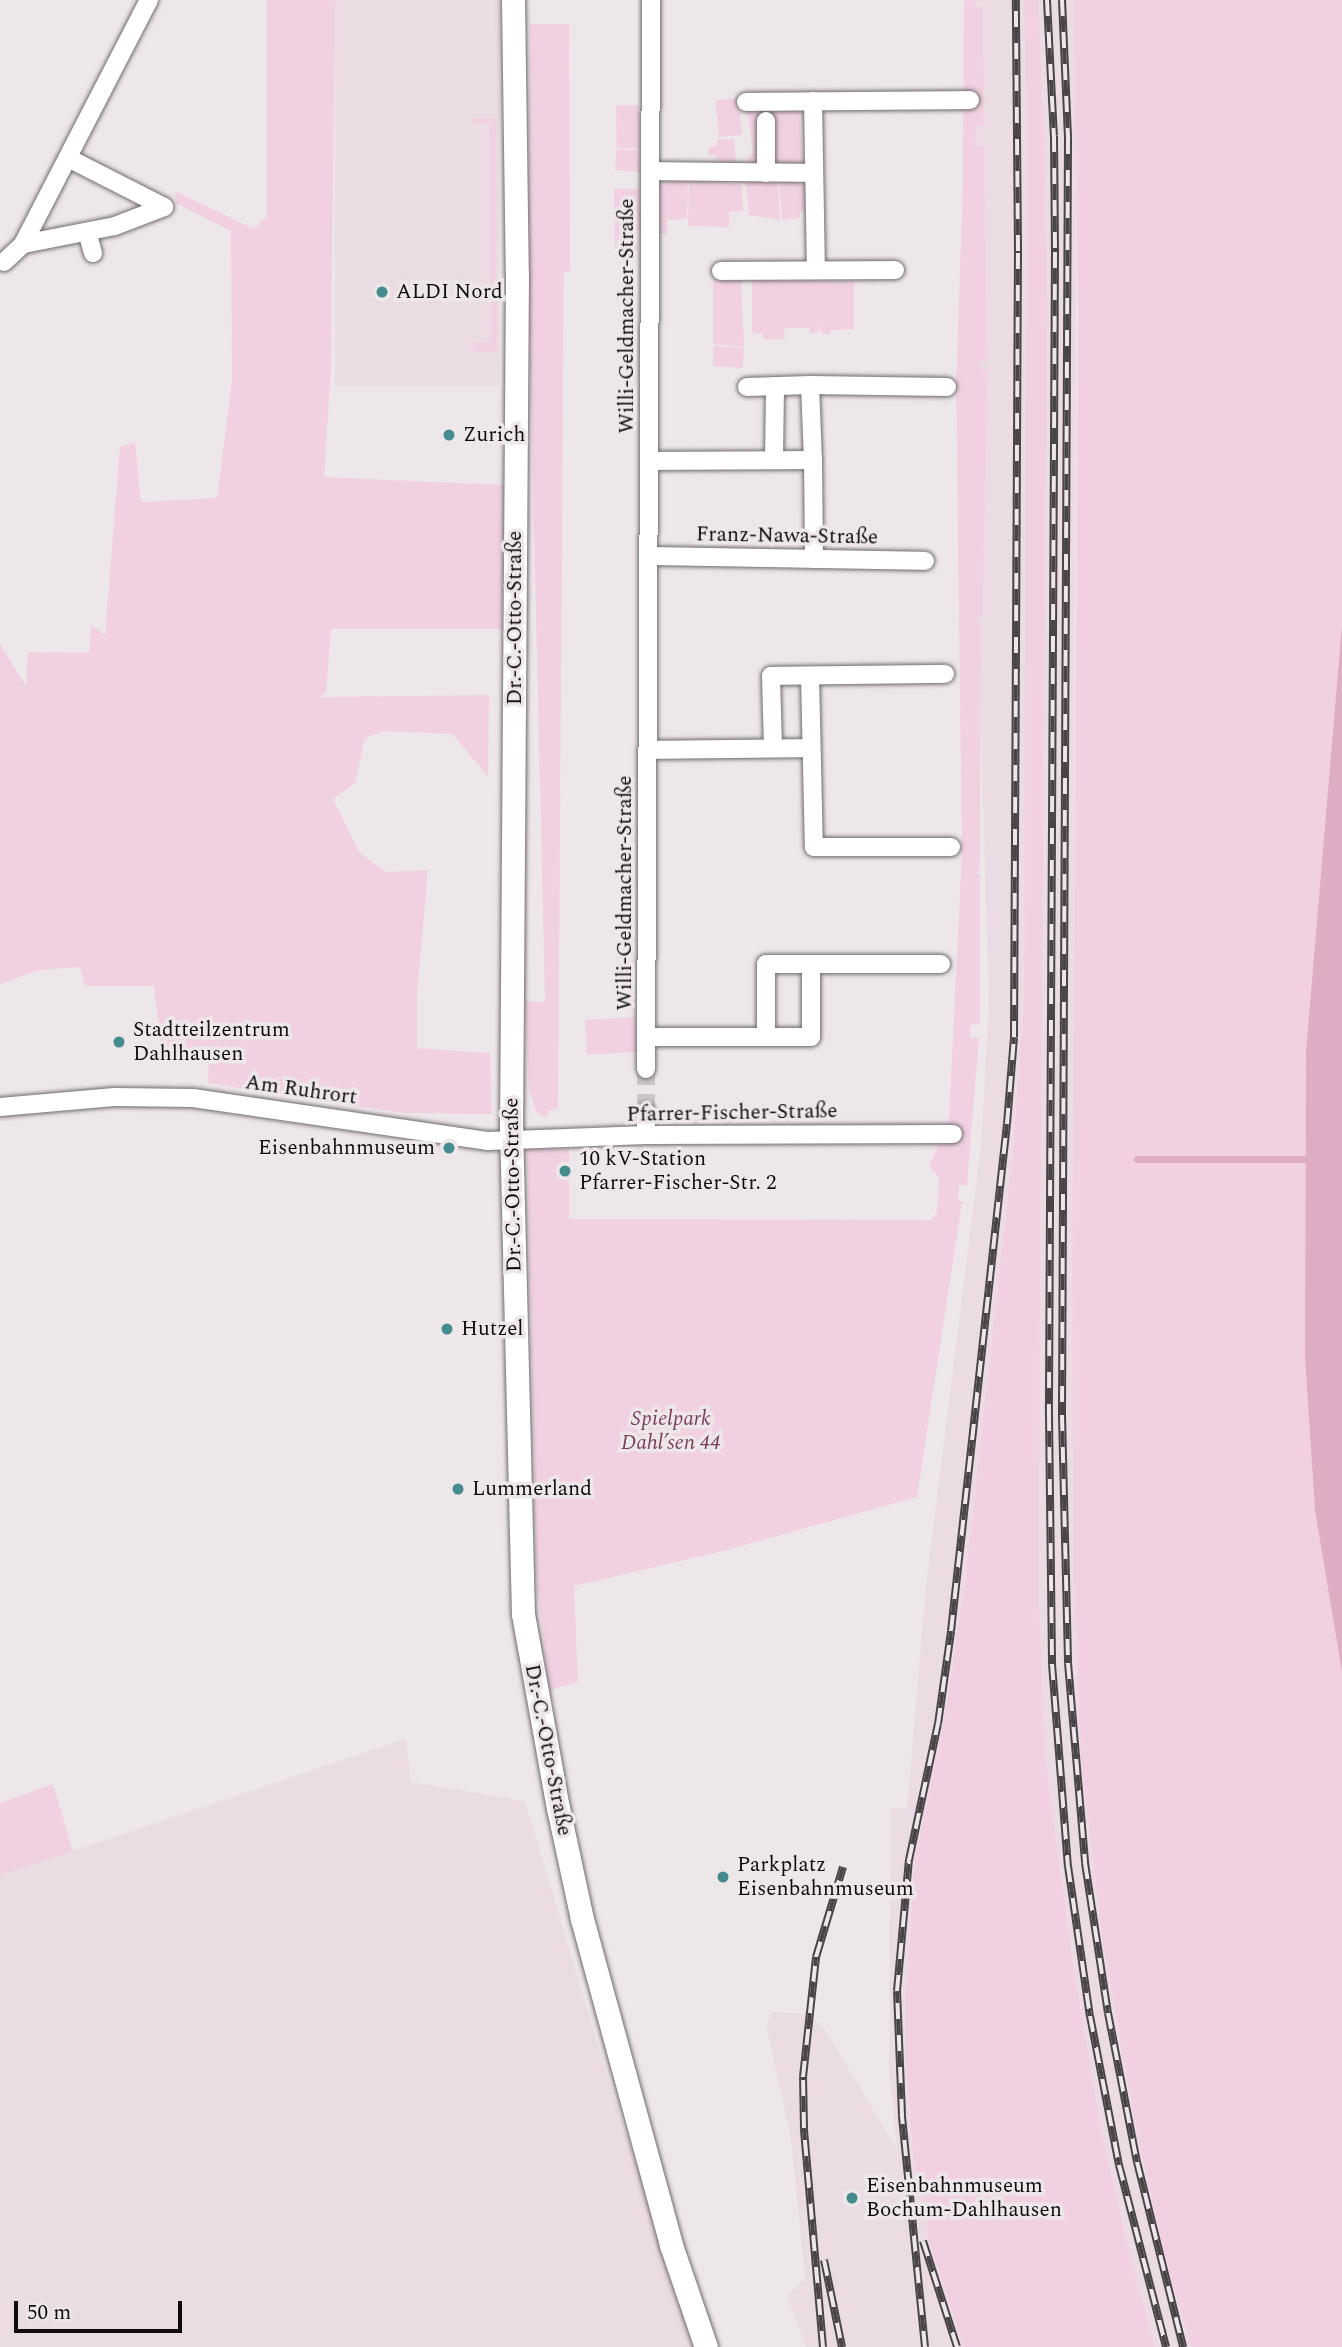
<!DOCTYPE html>
<html>
<head>
<meta charset="utf-8">
<style>
	body { margin:0 }
	#map { position:relative; width:1342px; height:2347px; overflow:hidden; background:#eee7ea; font-family:Spectral,serif }
	div>[style] { position:absolute }
	.built>* { inset:0; background:#ebdbe3; transform-origin:0 0 }
	.green>* { inset:0; background:#f1d1e1; transform-origin:0 0 }
	.water>* { inset:0; background:#deacc5 }
	.stream>* { height:7px; margin:-3.5px; padding:0 3.5px; transform-origin:3.5px; border-radius:3.5px; background:#deacc5 }
	.minor-tunnel>* { height:18px; margin-top:-9px; transform-origin:0; background:repeating-linear-gradient(90deg,#cdc6c9 0 18px,transparent 0 27px) }
	.roads { filter:drop-shadow(0 0 2px #716b6e) drop-shadow(0 0 2px #716b6e) }
	.minor>* { height:18px; margin:-9px; padding:0 9px; transform-origin:9px; border-radius:9px; background:#fff }
	.tertiary>* { height:23px; margin:-11.5px; padding:0 11.5px; transform-origin:11.5px; border-radius:11.5px; background:#fff }
	.rail>* { height:8px; margin-top:-4px; transform-origin:0; background:repeating-linear-gradient(90deg,#eee7ea 0 16px,#494547 0 32px); box-sizing:border-box; border-block:2px solid #494547 }
	.dots>* { width:19px; height:19px; translate:-50% -50%; box-sizing:border-box; border:4px solid #eee7ea; border-radius:50% }
	span { translate:-50% -50%; white-space:nowrap; text-align:center; line-height:1.15; -webkit-text-stroke:7px #eee7ea; paint-order:stroke }
	.poi-label { font-size:21px; color:#0f0c0d }
	.left { translate:0 -50%; text-align:left }
	.right { translate:-100% -50%; text-align:right }
	.street-label { font-size:21px; color:#0f0c0d }
	.park-label { font-size:21px; color:#7b3d5f; font-style:italic }
	.scale { position:absolute; left:14px; top:2301px; width:168px; height:32px; box-sizing:border-box; border:4px solid #0f0c0d; border-top:0; padding-left:9px; font-size:21px; line-height:24px; white-space:nowrap; color:#0f0c0d; -webkit-text-stroke:5px #eee7ea; paint-order:stroke }
</style>
</head>
<body>
<div id="map">
	<div class="built">
		<div style="left:335px;top:0;width:164px;height:386px"></div>
		<div style="clip-path:polygon(975px 0,1024px 0,1027px 117px,1024px 1001px,1013px 1149px,965px 1582px,944px 1722px,915px 1859px,906px 1991px,906px 2065px,913px 2153px,929px 2241px,964px 2347px,806px 2347px,787px 2296px,805px 2278px,791px 2138px,766px 2025px,773px 2012px,808px 2014px,825px 2029px,897px 2150px,889px 2066px,891px 1808px,907px 1808px,926px 1586px,981px 1146px,989px 1002px,981px 726px,981px 623px,977px 623px,978px 616px,982px 616px,987px 370px,979px 371px,979px 362px,986px 362px,984px 147px,975px 147px,976px 126px,983px 126px,982px 7px,975px 7px)"></div>
		<div style="clip-path:polygon(1038px 0,1074px 0,1077px 132px,1072px 1276px,1074px 1581px,1081px 1759px,1103px 1943px,1135px 2124px,1163px 2249px,1191px 2347px,1155px 2347px,1132px 2264px,1101px 2129px,1071px 1950px,1046px 1764px,1038px 1585px,1047px 306px,1044px 132px)"></div>
		<div style="clip-path:polygon(406px 1739px,411px 1782px,525px 1801px,605px 2069px,695px 2347px,0 2347px,0 1875px)"></div>
	</div>
	<div class="green">
		<div style="clip-path:polygon(267px 0,335px 0,331px 368px,324px 477px,504px 485px,502px 629px,331px 629px,326px 692px,319px 697px,489px 695px,488px 776px,452px 734px,384px 731px,365px 738px,355px 783px,333px 799px,359px 852px,386px 872px,428px 870px,417px 994px,417px 1048px,490px 1053px,492px 1114px,403px 1113px,208px 1083px,209px 1060px,162px 1062px,154px 986px,85px 986px,80px 967px,39px 970px,0 984px,0 644px,26px 686px,28px 652px,89px 653px,91px 625px,105px 635px,120px 447px,135px 442px,141px 502px,217px 498px,232px 381px,231px 231px,176px 203px,175px 191px,254px 229px,267px 216px)"></div>
		<div style="clip-path:polygon(964px 0,975px 0,975px 7px,982px 7px,984px 126px,976px 126px,975px 146px,984px 147px,987px 362px,979px 362px,979px 370px,988px 370px,982px 616px,978px 616px,977px 623px,981px 623px,980px 868px,977px 874px,980px 875px,980px 1024px,970px 1025px,970px 1038px,979px 1038px,967px 1185px,959px 1185px,958px 1200px,962px 1202px,917px 1497px,723px 1551px,574px 1586px,578px 1682px,550px 1690px,537px 1586px,527px 1149px,569px 1149px,569px 1219px,930px 1220px,937px 1213px,939px 1178px,929px 1166px,949px 1121px,962px 851px,956px 387px,963px 182px)"></div>
		<div style="clip-path:polygon(1024px 0,1038px 0,1044px 132px,1047px 306px,1038px 1585px,1046px 1764px,1071px 1950px,1101px 2129px,1132px 2264px,1155px 2347px,964px 2347px,929px 2241px,913px 2153px,906px 2065px,906px 1991px,915px 1859px,944px 1722px,965px 1582px,1013px 1149px,1024px 1001px,1027px 117px)"></div>
		<div style="clip-path:polygon(1074px 0,1342px 0,1342px 624px,1306px 1051px,1305px 1357px,1315px 1511px,1342px 1672px,1342px 2347px,1191px 2347px,1163px 2249px,1135px 2124px,1103px 1943px,1081px 1759px,1074px 1581px,1072px 1276px,1078px 310px)"></div>
		<div style="clip-path:polygon(530px 24px,569px 24px,570px 272px,564px 272px,558px 1108px,548px 1111px,547px 1119px,536px 1112px,529px 1088px,525px 1001px,545px 1002px,528px 273px)"></div>
		<div style="left:738px;top:98px;width:37px;height:23px;rotate:84deg"></div>
		<div style="clip-path:polygon(746px 102px,799px 110px,804px 181px,754px 176px,747px 158px,753px 152px)"></div>
		<div style="left:639px;top:105px;width:43px;height:23px;rotate:89deg"></div>
		<div style="clip-path:polygon(473px 118px,496px 118px,497px 352px,472px 351px,473px 343px,491px 342px,490px 124px,473px 124px)"></div>
		<div style="clip-path:polygon(718px 139px,734px 139px,736px 165px,719px 164px,715px 155px,709px 155px,709px 147px,716px 146px)"></div>
		<div style="clip-path:polygon(616px 150px,639px 150px,640px 172px,615px 170px)"></div>
		<div style="clip-path:polygon(688px 180px,687px 219px,667px 220px,667px 235px,657px 232px,656px 183px)"></div>
		<div style="clip-path:polygon(689px 180px,742px 185px,743px 211px,729px 212px,729px 227px,688px 226px)"></div>
		<div style="clip-path:polygon(746px 181px,778px 183px,780px 220px,749px 215px)"></div>
		<div style="clip-path:polygon(794px 181px,805px 186px,808px 192px,809px 210px,800px 212px,800px 218px,782px 220px,779px 183px)"></div>
		<div style="clip-path:polygon(614px 189px,639px 189px,642px 231px,637px 231px,638px 251px,615px 249px)"></div>
		<div style="clip-path:polygon(713px 279px,741px 280px,744px 347px,713px 344px)"></div>
		<div style="clip-path:polygon(752px 279px,854px 282px,854px 329px,831px 330px,830px 335px,821px 333px,819px 322px,819px 332px,811px 334px,809px 328px,784px 328px,785px 339px,763px 339px,763px 334px,752px 332px)"></div>
		<div style="left:714px;top:346px;width:30px;height:20px;rotate:4deg"></div>
		<div style="left:638px;top:1017px;width:35px;height:53px;rotate:87deg"></div>
		<div style="clip-path:polygon(53px 1784px,73px 1851px,0 1875px,0 1803px)"></div>
	</div>
	<div class="water">
		<div style="clip-path:polygon(1342px 624px,1342px 1672px,1315px 1511px,1305px 1357px,1306px 1051px)"></div>
	</div>
	<div class="stream">
		<div style="left:1137px;top:1159px;width:177px"></div>
	</div>
	<div class="minor-tunnel">
		<div style="left:646px;top:1112px;width:43px;rotate:-90deg"></div>
	</div>
	<div class="roads">
		<div class="minor">
			<div style="left:813px;top:101px;width:168px;rotate:89deg"></div>
			<div style="left:746px;top:102px;width:224px;rotate:-0.5deg"></div>
			<div style="left:766px;top:121px;width:52px;rotate:90deg"></div>
			<div style="left:68px;top:158px;width:108px;rotate:27deg"></div>
			<div style="left:164px;top:207px;width:53px;rotate:158.8deg"></div>
			<div style="left:115px;top:226px;width:94px;rotate:168.9deg"></div>
			<div style="left:23px;top:244px;width:275px;rotate:-62.7deg"></div>
			<div style="left:650px;top:171px;width:163px;rotate:0.7deg"></div>
			<div style="left:87px;top:232px;width:22px;rotate:74deg"></div>
			<div style="left:4px;top:262px;width:26px;rotate:-43deg"></div>
			<div style="left:721px;top:271px;width:174px;rotate:-0.3deg"></div>
			<div style="left:747px;top:387px;width:63px;rotate:-1.8deg"></div>
			<div style="left:774px;top:460px;width:74px;rotate:-89.2deg"></div>
			<div style="left:813px;top:460px;width:99px;rotate:89.4deg"></div>
			<div style="left:649px;top:461px;width:164px;rotate:-0.3deg"></div>
			<div style="left:813px;top:460px;width:75px;rotate:-92.3deg"></div>
			<div style="left:810px;top:385px;width:137px;rotate:0.8deg"></div>
			<div style="left:648px;top:556px;width:277px;rotate:1deg"></div>
			<div style="left:810px;top:676px;width:171px;rotate:88.7deg"></div>
			<div style="left:814px;top:847px;width:137px"></div>
			<div style="left:773px;top:748px;width:72px;rotate:-91.6deg"></div>
			<div style="left:771px;top:676px;width:174px;rotate:-0.7deg"></div>
			<div style="left:649px;top:750px;width:162px;rotate:-0.7deg"></div>
			<div style="left:647px;top:1037px;width:164px"></div>
			<div style="left:811px;top:1037px;width:73px;rotate:-90deg"></div>
			<div style="left:766px;top:1037px;width:73px;rotate:-90deg"></div>
			<div style="left:766px;top:964px;width:175px"></div>
			<div style="left:646px;top:1069px;width:1069px;rotate:-89.73deg"></div>
			<div style="left:0;top:1107px;width:115px;rotate:-5deg"></div>
			<div style="left:115px;top:1097px;width:78px;rotate:0.7deg"></div>
			<div style="left:193px;top:1098px;width:297px;rotate:8.3deg"></div>
			<div style="left:487px;top:1141px;width:159px;rotate:-2.2deg"></div>
			<div style="left:646px;top:1135px;width:307px;rotate:-0.2deg"></div>
			<div style="left:646px;top:1135px;width:23px;rotate:-90deg"></div>
		</div>
		<div class="tertiary">
			<div style="left:513px;top:0;width:274px;rotate:89.2deg"></div>
			<div style="left:517px;top:274px;width:851px;rotate:90.4deg"></div>
			<div style="left:511px;top:1125px;width:489px;rotate:88.6deg"></div>
			<div style="left:523px;top:1614px;width:197px;rotate:79.8deg"></div>
			<div style="left:558px;top:1808px;width:114px;rotate:77.8deg"></div>
			<div style="left:582px;top:1919px;width:338px;rotate:74.7deg"></div>
			<div style="left:671px;top:2245px;width:108px;rotate:71.1deg"></div>
		</div>
	</div>
	<div class="rail">
		<div style="left:1047px;top:0;width:136px;rotate:87.1deg"></div>
		<div style="left:1054px;top:136px;width:116px;rotate:89.5deg"></div>
		<div style="left:1055px;top:252px;width:1163px;rotate:90.3deg"></div>
		<div style="left:1049px;top:1415px;width:249px;rotate:89.3deg"></div>
		<div style="left:1052px;top:1664px;width:203px;rotate:85.5deg"></div>
		<div style="left:1068px;top:1866px;width:152px;rotate:81.7deg"></div>
		<div style="left:1090px;top:2016px;width:152px;rotate:79deg"></div>
		<div style="left:1119px;top:2165px;width:188px;rotate:75.5deg"></div>
		<div style="left:1062px;top:0;width:138px;rotate:87.5deg"></div>
		<div style="left:1068px;top:138px;width:1277px;rotate:90.27deg"></div>
		<div style="left:1062px;top:1415px;width:248px;rotate:88.6deg"></div>
		<div style="left:1068px;top:1663px;width:201px;rotate:85.1deg"></div>
		<div style="left:1085px;top:1863px;width:152px;rotate:81.3deg"></div>
		<div style="left:1108px;top:2013px;width:152px;rotate:79deg"></div>
		<div style="left:1137px;top:2162px;width:191px;rotate:76deg"></div>
		<div style="left:923px;top:2241px;width:111px;rotate:72.2deg"></div>
		<div style="left:824px;top:2260px;width:89px;rotate:78.3deg"></div>
		<div style="left:823px;top:2347px;width:220px;rotate:-95deg"></div>
		<div style="left:804px;top:2128px;width:51px;rotate:-91.1deg"></div>
		<div style="left:803px;top:2077px;width:121px;rotate:-83.8deg"></div>
		<div style="left:816px;top:1957px;width:94px;rotate:-73.3deg"></div>
		<div style="left:925px;top:2347px;width:233px;rotate:-95.7deg"></div>
		<div style="left:902px;top:2115px;width:124px;rotate:-92.3deg"></div>
		<div style="left:897px;top:1991px;width:132px;rotate:-84.8deg"></div>
		<div style="left:909px;top:1860px;width:139px;rotate:-78deg"></div>
		<div style="left:938px;top:1724px;width:94px;rotate:-82deg"></div>
		<div style="left:951px;top:1631px;width:510px;rotate:-83.7deg"></div>
		<div style="left:1007px;top:1124px;width:87px;rotate:-85.4deg"></div>
		<div style="left:1014px;top:1037px;width:786px;rotate:-89.71deg"></div>
		<div style="left:1018px;top:251px;width:251px;rotate:-90.5deg"></div>
	</div>
	<div class="dots">
		<div style="left:382px;top:292px;background:#448c8e"></div>
		<div style="left:449px;top:435px;background:#448c8e"></div>
		<div style="left:119px;top:1042px;background:#448c8e"></div>
		<div style="left:449px;top:1148px;background:#448c8e"></div>
		<div style="left:565px;top:1171px;background:#448c8e"></div>
		<div style="left:447px;top:1329px;background:#448c8e"></div>
		<div style="left:458px;top:1489px;background:#448c8e"></div>
		<div style="left:723px;top:1877px;background:#448c8e"></div>
		<div style="left:852px;top:2198px;background:#448c8e"></div>
	</div>
	<div class="poi-label">
		<span class="left" style="left:396px;top:292px">ALDI Nord</span>
		<span class="left" style="left:463px;top:435px">Zurich</span>
		<span class="left" style="left:133px;top:1042px">Stadtteilzentrum<br>Dahlhausen</span>
		<span class="right" style="left:435px;top:1148px">Eisenbahnmuseum</span>
		<span class="left" style="left:579px;top:1171px">10 kV-Station<br>Pfarrer-Fischer-Str. 2</span>
		<span class="left" style="left:461px;top:1329px">Hutzel</span>
		<span class="left" style="left:472px;top:1489px">Lummerland</span>
		<span class="left" style="left:737px;top:1877px">Parkplatz<br>Eisenbahnmuseum</span>
		<span class="left" style="left:866px;top:2198px">Eisenbahnmuseum<br>Bochum-Dahlhausen</span>
	</div>
	<div class="street-label">
		<span style="left:627px;top:316px;rotate:-90deg">Willi-Geldmacher-Straße</span>
		<span style="left:787px;top:536px;rotate:1deg">Franz-Nawa-Straße</span>
		<span style="left:515px;top:618px;rotate:-90deg">Dr.-C.-Otto-Straße</span>
		<span style="left:625px;top:893px;rotate:-90deg">Willi-Geldmacher-Straße</span>
		<span style="left:301px;top:1090px;rotate:8deg">Am Ruhrort</span>
		<span style="left:732px;top:1113px;rotate:-1deg">Pfarrer-Fischer-Straße</span>
		<span style="left:513px;top:1185px;rotate:-91deg">Dr.-C.-Otto-Straße</span>
		<span style="left:548px;top:1750px;rotate:79deg">Dr.-C.-Otto-Straße</span>
	</div>
	<div class="park-label">
		<span style="left:671px;top:1431px">Spielpark<br>Dahl’sen 44</span>
	</div>
	<div class="scale">50 m</div>
</div>
</body>
</html>
